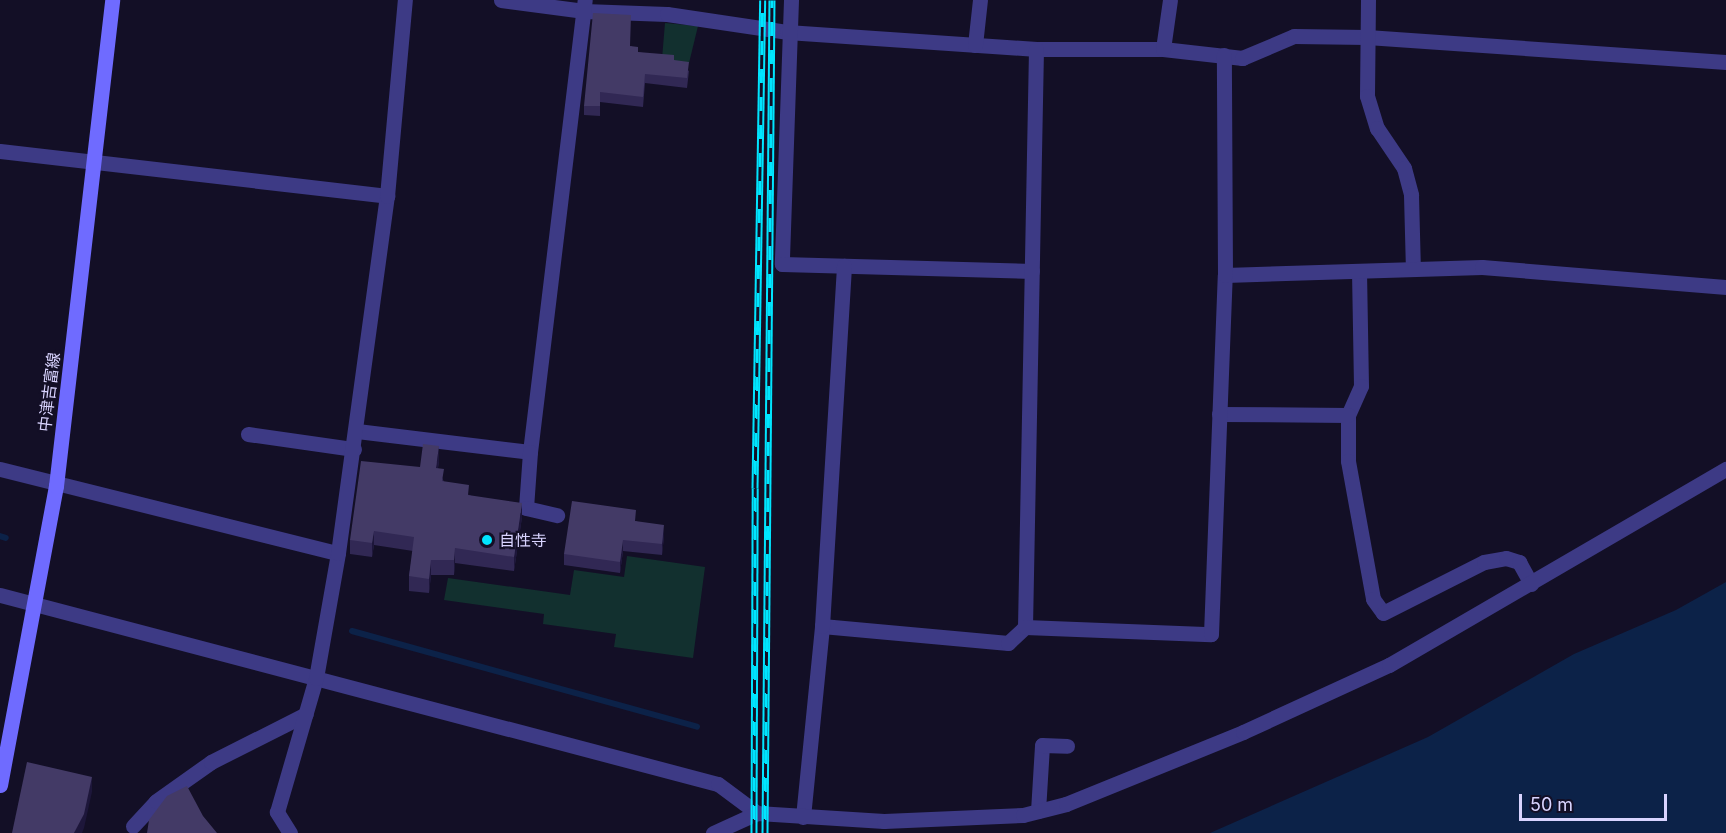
<!DOCTYPE html>
<html>
<head>
<meta charset="utf-8">
<style>
	body { margin:0 }
	#map { position:relative; width:1726px; height:833px; overflow:hidden; background:#130f26; font-family:Inter,"Noto Sans JP",sans-serif }
	div>[style] { position:absolute }
	.green>* { inset:0; background:#12302f }
	.water>* { inset:0; background:#0c2248 }
	.stream>* { height:6px; margin:-3px; padding:0 3px; transform-origin:3px; border-radius:3px; background:#0c2248 }
	.minor>* { height:15px; margin:-7.5px; padding:0 7.5px; transform-origin:7.5px; border-radius:7.5px; background:#3d3a85 }
	.secondary>* { height:15px; margin:-7.5px; padding:0 7.5px; transform-origin:7.5px; border-radius:7.5px; background:#6f6bff }
	.rail>* { height:7px; margin-top:-3.5px; transform-origin:0; background:repeating-linear-gradient(90deg,#130f26 0 14px,#00e5ff 0 28px); box-sizing:border-box; border-block:2px solid #00e5ff }
	.wall>* { inset:0; background:#312854 }
	.shaded-wall>* { inset:0; background:#1d163a }
	.building>* { inset:0; background:#433a66 }
	.dots>* { width:16px; height:16px; translate:-50% -50%; box-sizing:border-box; border:3px solid #130f26; border-radius:50% }
	span { translate:-50% -50%; white-space:nowrap; text-align:center; line-height:1.15; -webkit-text-stroke:4.5px #130f26; paint-order:stroke }
	.street-label { font-size:16px; color:#d9d4ff }
	.poi-label { font-size:16px; color:#d9d4ff }
	.left { translate:0 -50%; text-align:left }
	.scale { position:absolute; left:1519px; top:794px; width:148px; height:27px; box-sizing:border-box; border:3px solid #d9d4ff; border-top:0; padding-left:8px; font-size:18px; line-height:21px; white-space:nowrap; color:#d9d4ff; -webkit-text-stroke:4px #130f26; paint-order:stroke }
</style>
</head>
<body>
<div id="map">
	<div class="green">
		<div style="clip-path:polygon(665px 23px,698px 26px,689px 63px,662px 59px)"></div>
		<div style="clip-path:polygon(627px 556px,705px 567px,693px 658px,614px 647px,616px 634px,543px 624px,544px 614px,444px 600px,448px 578px,570px 595px,574px 570px,624px 577px)"></div>
	</div>
	<div class="water">
		<div style="clip-path:polygon(1726px 582px,1726px 833px,1210px 833px,1428px 737px,1574px 654px,1676px 610px)"></div>
	</div>
	<div class="stream">
		<div style="left:0;top:536px;width:6px;rotate:18deg"></div>
		<div style="left:352px;top:631px;width:358px;rotate:15.5deg"></div>
	</div>
	<div class="minor">
		<div style="left:501px;top:0;width:84px;rotate:7.5deg"></div>
		<div style="left:584px;top:11px;width:83px;rotate:2.1deg"></div>
		<div style="left:667px;top:14px;width:121px;rotate:8.5deg"></div>
		<div style="left:787px;top:32px;width:250px;rotate:3.9deg"></div>
		<div style="left:1036px;top:49px;width:127px"></div>
		<div style="left:1163px;top:49px;width:80px;rotate:6.5deg"></div>
		<div style="left:1242px;top:58px;width:56px;rotate:-22.9deg"></div>
		<div style="left:1294px;top:36px;width:73px;rotate:0.8deg"></div>
		<div style="left:1367px;top:37px;width:360px;rotate:4deg"></div>
		<div style="left:791px;top:0;width:264px;rotate:92deg"></div>
		<div style="left:782px;top:264px;width:250px;rotate:1.6deg"></div>
		<div style="left:1368px;top:0;width:96px;rotate:90.6deg"></div>
		<div style="left:1367px;top:96px;width:34px;rotate:73deg"></div>
		<div style="left:1377px;top:128px;width:48px;rotate:56deg"></div>
		<div style="left:1404px;top:168px;width:28px;rotate:75deg"></div>
		<div style="left:1411px;top:195px;width:74px;rotate:88.5deg"></div>
		<div style="left:975px;top:45px;width:45px;rotate:-83.7deg"></div>
		<div style="left:1163px;top:49px;width:49px;rotate:-81.9deg"></div>
		<div style="left:0;top:151px;width:390px;rotate:6.6deg"></div>
		<div style="left:1359px;top:271px;width:115px;rotate:89deg"></div>
		<div style="left:1361px;top:386px;width:32px;rotate:114deg"></div>
		<div style="left:1348px;top:415px;width:46px;rotate:90deg"></div>
		<div style="left:1348px;top:461px;width:140px;rotate:79.7deg"></div>
		<div style="left:1373px;top:599px;width:17px;rotate:54deg"></div>
		<div style="left:1383px;top:613px;width:113px;rotate:-26.8deg"></div>
		<div style="left:1484px;top:562px;width:22px;rotate:-10deg"></div>
		<div style="left:1506px;top:558px;width:14px;rotate:17deg"></div>
		<div style="left:1519px;top:562px;width:25px;rotate:61deg"></div>
		<div style="left:1225px;top:275px;width:257px;rotate:-1.8deg"></div>
		<div style="left:1482px;top:267px;width:245px;rotate:4.7deg"></div>
		<div style="left:1219px;top:414px;width:129px;rotate:0.4deg"></div>
		<div style="left:357px;top:431px;width:174px;rotate:6.9deg"></div>
		<div style="left:530px;top:452px;width:455px;rotate:-83.1deg"></div>
		<div style="left:248px;top:434px;width:107px;rotate:8.1deg"></div>
		<div style="left:530px;top:452px;width:56px;rotate:94.1deg"></div>
		<div style="left:526px;top:508px;width:32px;rotate:13deg"></div>
		<div style="left:0;top:469px;width:348px;rotate:14deg"></div>
		<div style="left:0;top:595px;width:742px;rotate:14.75deg"></div>
		<div style="left:718px;top:784px;width:49px;rotate:36.6deg"></div>
		<div style="left:822px;top:626px;width:187px;rotate:5.2deg"></div>
		<div style="left:1008px;top:643px;width:23px;rotate:-43deg"></div>
		<div style="left:1025px;top:627px;width:578px;rotate:-88.91deg"></div>
		<div style="left:1025px;top:627px;width:186px;rotate:2.2deg"></div>
		<div style="left:1211px;top:634px;width:359px;rotate:-87.8deg"></div>
		<div style="left:1225px;top:275px;width:220px;rotate:-90.3deg"></div>
		<div style="left:1038px;top:811px;width:66px;rotate:-86.5deg"></div>
		<div style="left:1042px;top:745px;width:25px;rotate:2deg"></div>
		<div style="left:803px;top:817px;width:192px;rotate:-84.3deg"></div>
		<div style="left:822px;top:626px;width:361px;rotate:-86.5deg"></div>
		<div style="left:133px;top:826px;width:34px;rotate:-47deg"></div>
		<div style="left:156px;top:801px;width:67px;rotate:-35.3deg"></div>
		<div style="left:211px;top:762px;width:106px;rotate:-26.8deg"></div>
		<div style="left:290px;top:833px;width:25px;rotate:-122deg"></div>
		<div style="left:277px;top:812px;width:140px;rotate:-73.8deg"></div>
		<div style="left:316px;top:678px;width:127px;rotate:-80deg"></div>
		<div style="left:338px;top:553px;width:360px;rotate:-82.2deg"></div>
		<div style="left:387px;top:196px;width:197px;rotate:-84.8deg"></div>
		<div style="left:713px;top:833px;width:48px;rotate:-24.4deg"></div>
		<div style="left:757px;top:813px;width:127px;rotate:3.6deg"></div>
		<div style="left:884px;top:821px;width:139px;rotate:-2.5deg"></div>
		<div style="left:1023px;top:815px;width:44px;rotate:-14.3deg"></div>
		<div style="left:1066px;top:804px;width:191px;rotate:-22.1deg"></div>
		<div style="left:1243px;top:732px;width:161px;rotate:-24.7deg"></div>
		<div style="left:1389px;top:665px;width:390px;rotate:-30.2deg"></div>
	</div>
	<div class="secondary">
		<div style="left:0;top:785px;width:304px;rotate:-79.4deg"></div>
		<div style="left:56px;top:486px;width:489px;rotate:-83.4deg"></div>
	</div>
	<div class="rail">
		<div style="left:754px;top:833px;width:345px;rotate:-89.8deg"></div>
		<div style="left:755px;top:488px;width:488px;rotate:-89.1deg"></div>
		<div style="left:765px;top:833px;width:833px;rotate:-89.52deg"></div>
	</div>
	<div class="wall">
		<div style="clip-path:polygon(631px 46px,638px 52px,674px 60px,689px 71px,687px 88px,645px 83px,643px 107px,600px 102px,600px 116px,584px 115px,584px 106px)"></div>
		<div style="clip-path:polygon(439px 461px,438px 468px,444px 482px,469px 495px,522px 517px,514px 571px,455px 563px,454px 575px,431px 575px,429px 593px,409px 591px,409px 576px,413px 551px,374px 545px,372px 557px,350px 554px,350px 540px,420px 467px)"></div>
		<div style="clip-path:polygon(636px 521px,664px 536px,662px 555px,623px 551px,620px 573px,564px 565px,564px 554px)"></div>
	</div>
	<div class="shaded-wall">
		<div style="clip-path:polygon(439px 446px,439px 461px,436px 482px,436px 468px)"></div>
		<div style="clip-path:polygon(522px 503px,522px 517px,514px 571px,514px 557px)"></div>
		<div style="clip-path:polygon(664px 525px,664px 536px,662px 555px,662px 544px)"></div>
		<div style="clip-path:polygon(374px 531px,374px 545px,372px 557px,372px 543px)"></div>
		<div style="clip-path:polygon(623px 540px,623px 551px,620px 573px,620px 562px)"></div>
		<div style="clip-path:polygon(455px 548px,455px 563px,454px 575px,454px 560px)"></div>
		<div style="clip-path:polygon(431px 560px,431px 575px,429px 593px,429px 579px)"></div>
		<div style="clip-path:polygon(92px 777px,92px 792px,84px 828px,82px 833px,74px 833px)"></div>
	</div>
	<div class="building">
		<div style="clip-path:polygon(593px 13px,631px 15px,630px 46px,638px 47px,638px 52px,674px 55px,674px 60px,689px 62px,687px 78px,645px 74px,643px 97px,600px 92px,600px 106px,584px 106px)"></div>
		<div style="clip-path:polygon(423px 444px,439px 446px,436px 468px,444px 469px,442px 481px,469px 485px,468px 495px,522px 503px,514px 557px,455px 548px,454px 560px,431px 560px,429px 579px,409px 576px,414px 537px,374px 531px,372px 543px,350px 540px,361px 461px,420px 467px)"></div>
		<div style="clip-path:polygon(572px 501px,636px 510px,635px 521px,664px 525px,662px 544px,623px 540px,620px 562px,564px 554px)"></div>
		<div style="clip-path:polygon(27px 762px,92px 777px,84px 814px,74px 833px,12px 833px)"></div>
		<div style="clip-path:polygon(187px 786px,203px 816px,217px 833px,147px 833px,149px 820px,167px 796px)"></div>
	</div>
	<div class="dots">
		<div style="left:487px;top:540px;background:#00e5ff"></div>
	</div>
	<div class="street-label">
		<span style="left:49px;top:392px;rotate:-83deg">中津吉富線</span>
	</div>
	<div class="poi-label">
		<span class="left" style="left:499px;top:540px">自性寺</span>
	</div>
	<div class="scale">50 m</div>
</div>
</body>
</html>
